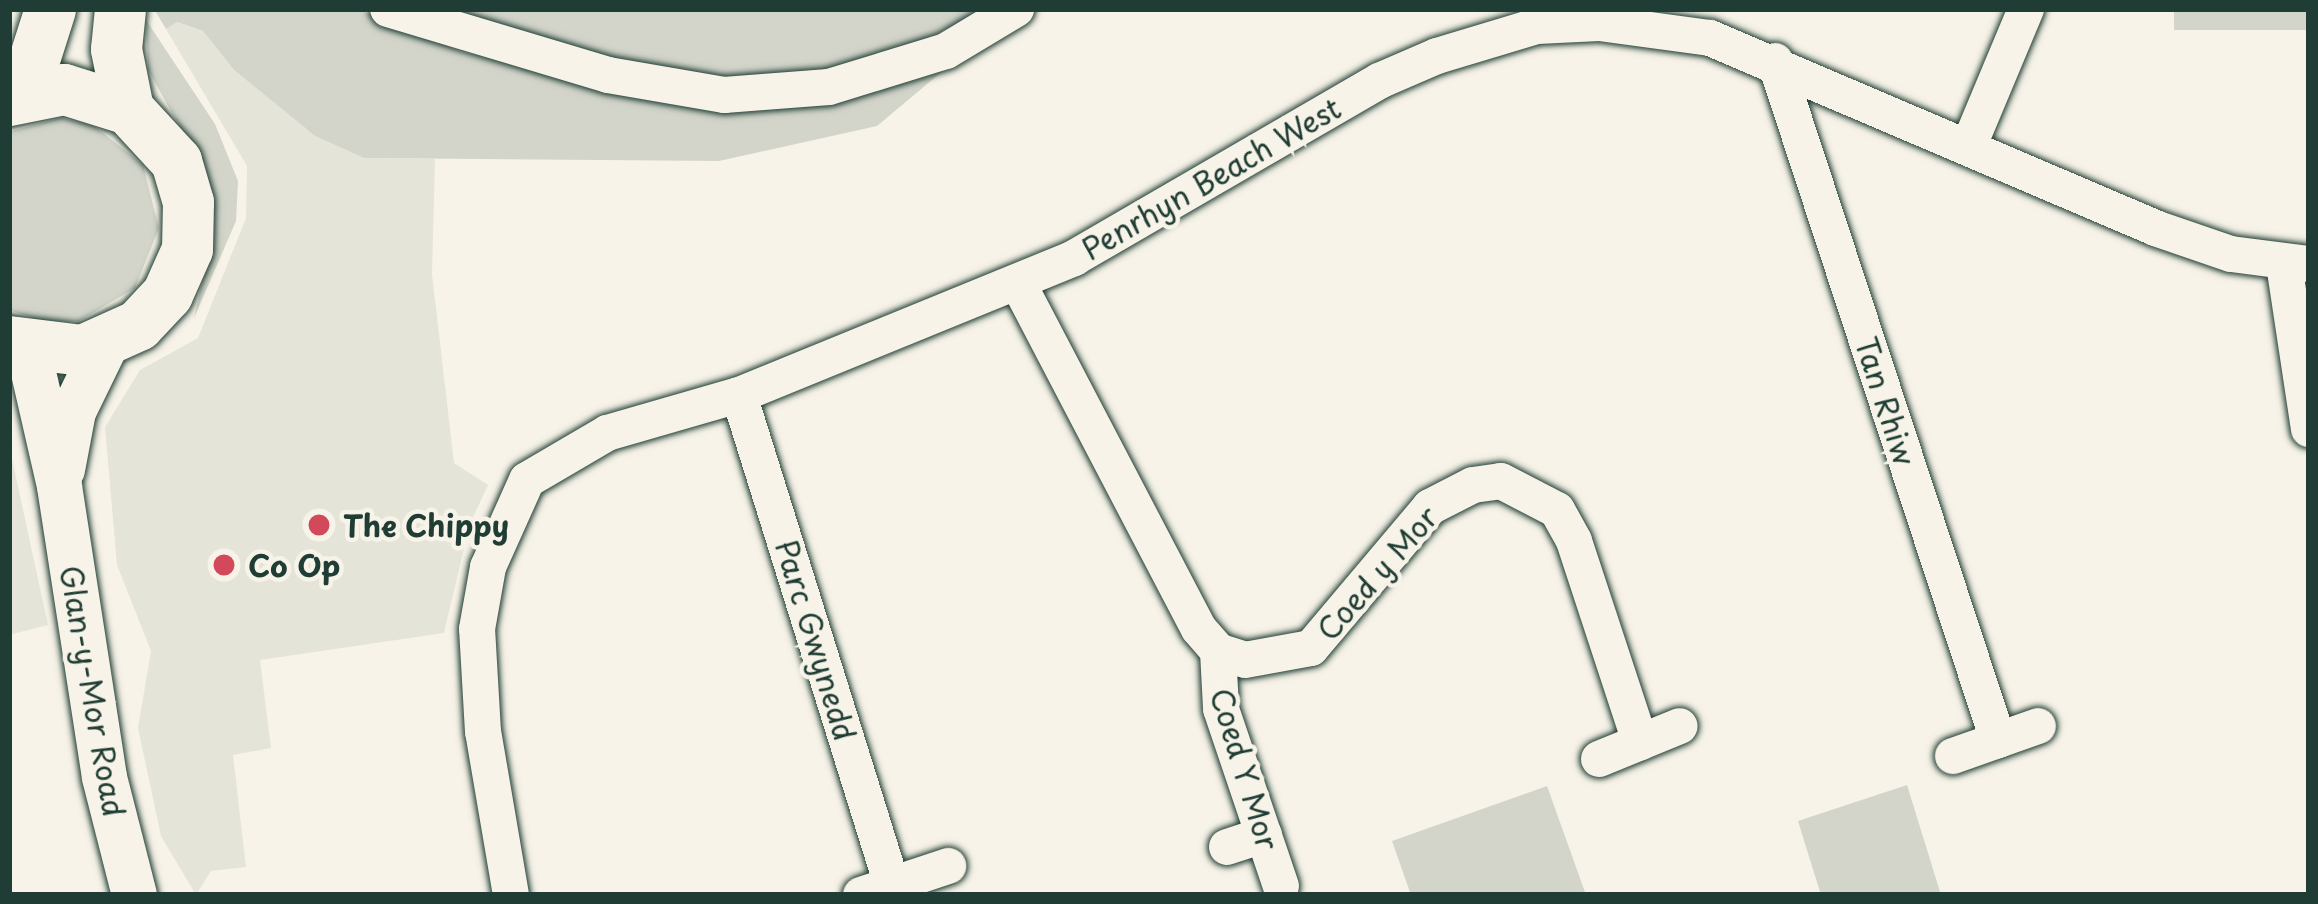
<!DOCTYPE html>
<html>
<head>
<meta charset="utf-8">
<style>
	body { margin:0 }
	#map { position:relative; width:2318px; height:904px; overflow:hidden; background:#f7f3e8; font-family:"Playpen Sans",sans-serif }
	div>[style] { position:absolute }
	.built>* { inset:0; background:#e5e4d9 }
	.green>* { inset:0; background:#d3d5ca; transform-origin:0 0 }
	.roads { filter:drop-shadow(0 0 3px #1f3d34) drop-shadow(0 0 3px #1f3d34) }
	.minor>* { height:36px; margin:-18px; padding:0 18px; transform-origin:18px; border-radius:18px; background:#f7f3e8 }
	.tertiary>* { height:45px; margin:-22.5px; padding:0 22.5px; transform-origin:22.5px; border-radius:22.5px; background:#f7f3e8 }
	.secondary>* { height:51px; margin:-25.5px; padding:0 25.5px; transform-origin:25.5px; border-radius:25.5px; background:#f7f3e8 }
	.dots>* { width:33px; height:33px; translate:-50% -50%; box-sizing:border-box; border:6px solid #f7f3e8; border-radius:50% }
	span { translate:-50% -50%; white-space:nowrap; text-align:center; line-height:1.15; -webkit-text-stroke:9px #f7f3e8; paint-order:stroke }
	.street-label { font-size:30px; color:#1f3d34 }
	.poi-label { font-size:30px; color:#1f3d34; font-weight:700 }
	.left { translate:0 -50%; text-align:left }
	.frame { position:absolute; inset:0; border:12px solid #1f3d34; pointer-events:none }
</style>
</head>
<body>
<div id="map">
	<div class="built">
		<div style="clip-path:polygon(176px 22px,203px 31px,234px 70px,315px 136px,364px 158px,435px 159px,432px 274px,454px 463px,488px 485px,469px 526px,444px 633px,260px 660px,271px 748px,233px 755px,246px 867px,211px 871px,196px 895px,161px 836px,138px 728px,151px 651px,117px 565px,105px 427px,140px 370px,198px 338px,246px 218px,247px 166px,166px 29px)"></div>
		<div style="clip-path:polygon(9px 445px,48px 625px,9px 635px)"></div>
	</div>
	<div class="green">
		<div style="clip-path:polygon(154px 9px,357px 9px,462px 52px,698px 105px,963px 54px,877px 126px,719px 161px,364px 158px,315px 136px,234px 70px,203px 31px,177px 22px,166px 29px)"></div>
		<div style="clip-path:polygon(426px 9px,991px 9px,867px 65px,738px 84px,635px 67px)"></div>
		<div style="left:2174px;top:9px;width:135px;height:21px"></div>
		<div style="clip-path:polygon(146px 20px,215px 124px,238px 181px,236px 221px,194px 318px,205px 269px,189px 143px,148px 70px)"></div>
		<div style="clip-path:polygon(60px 118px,93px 125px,143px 165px,159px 228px,135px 288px,79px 321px,46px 322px,9px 310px,9px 132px)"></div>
		<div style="clip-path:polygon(1907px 785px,1941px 895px,1821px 895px,1798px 821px)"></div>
		<div style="clip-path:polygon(1547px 786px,1586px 895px,1411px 895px,1392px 841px)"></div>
	</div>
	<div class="roads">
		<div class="minor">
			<div style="left:388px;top:9px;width:230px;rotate:16.7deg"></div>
			<div style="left:608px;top:75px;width:118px;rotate:9.8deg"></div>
			<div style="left:724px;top:95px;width:105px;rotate:-4.4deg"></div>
			<div style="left:829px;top:87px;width:122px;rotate:-17.1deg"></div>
			<div style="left:946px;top:51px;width:82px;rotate:-31deg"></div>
			<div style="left:1775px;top:61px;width:715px;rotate:71.82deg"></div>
			<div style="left:1970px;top:143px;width:145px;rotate:-67.3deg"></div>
			<div style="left:2284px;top:264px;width:167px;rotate:81.4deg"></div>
			<div style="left:1018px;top:283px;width:390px;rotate:62.4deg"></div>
			<div style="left:1199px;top:629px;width:29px;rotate:49deg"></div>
			<div style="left:1218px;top:651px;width:28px;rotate:18deg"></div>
			<div style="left:1245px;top:660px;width:67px;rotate:-10.3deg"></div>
			<div style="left:1311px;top:648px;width:185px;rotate:-49.8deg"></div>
			<div style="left:1430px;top:507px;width:48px;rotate:-27.1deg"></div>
			<div style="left:1473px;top:485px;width:28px;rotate:-8deg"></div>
			<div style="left:1501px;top:481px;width:63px;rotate:27.4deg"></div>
			<div style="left:1557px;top:510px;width:35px;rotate:61deg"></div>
			<div style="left:1574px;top:541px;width:212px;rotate:71.8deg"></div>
			<div style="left:739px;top:395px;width:513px;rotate:72.66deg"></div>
			<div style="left:1218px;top:651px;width:58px;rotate:87deg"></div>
			<div style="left:1221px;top:709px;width:187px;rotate:71.3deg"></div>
			<div style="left:1953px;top:756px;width:90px;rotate:-19.4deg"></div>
			<div style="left:1599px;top:759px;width:87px;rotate:-22.2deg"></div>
			<div style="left:1227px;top:847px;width:39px;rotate:-18deg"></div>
			<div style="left:511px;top:895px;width:165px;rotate:-99.7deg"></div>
			<div style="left:483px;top:732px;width:103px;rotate:-93.3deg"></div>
			<div style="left:477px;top:629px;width:63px;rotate:-79.9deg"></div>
			<div style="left:488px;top:567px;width:95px;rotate:-65.9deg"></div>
			<div style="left:527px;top:480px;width:93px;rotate:-30.4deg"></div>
			<div style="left:607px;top:433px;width:137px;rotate:-16.1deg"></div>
			<div style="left:739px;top:395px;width:362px;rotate:-22.2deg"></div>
			<div style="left:1074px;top:258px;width:353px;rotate:-30.1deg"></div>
			<div style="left:1379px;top:81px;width:63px;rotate:-23.3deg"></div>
			<div style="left:1437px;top:56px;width:104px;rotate:-16.7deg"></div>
			<div style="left:1537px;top:26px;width:62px;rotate:-2.8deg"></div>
			<div style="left:1599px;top:23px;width:112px;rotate:7.7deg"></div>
			<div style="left:1710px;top:38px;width:484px;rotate:23.1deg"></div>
			<div style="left:2155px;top:228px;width:80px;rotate:18.9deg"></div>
			<div style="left:2231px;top:254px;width:79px;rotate:7.3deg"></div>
			<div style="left:861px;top:895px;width:92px;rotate:-18.4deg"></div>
		</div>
		<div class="tertiary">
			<div style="left:27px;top:346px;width:144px;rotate:77.1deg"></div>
			<div style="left:59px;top:486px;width:294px;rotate:81.2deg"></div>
			<div style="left:104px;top:777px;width:122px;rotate:75.7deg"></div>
			<div style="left:62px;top:469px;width:59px;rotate:-79.3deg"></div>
			<div style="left:73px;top:411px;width:76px;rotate:-64.1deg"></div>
		</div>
		<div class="secondary">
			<div style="left:120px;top:9px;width:40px;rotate:95.7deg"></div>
			<div style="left:116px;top:49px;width:61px;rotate:78.7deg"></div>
			<div style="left:23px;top:94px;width:89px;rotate:-72.4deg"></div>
			<div style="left:9px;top:100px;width:56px;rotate:-11.3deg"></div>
			<div style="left:64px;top:89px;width:67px;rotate:17.4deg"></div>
			<div style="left:128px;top:109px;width:71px;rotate:47.3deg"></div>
			<div style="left:176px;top:161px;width:43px;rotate:73.7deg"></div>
			<div style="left:188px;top:202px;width:47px;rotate:91.2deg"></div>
			<div style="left:187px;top:249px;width:49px;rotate:114deg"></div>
			<div style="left:167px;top:294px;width:42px;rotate:133.1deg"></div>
			<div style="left:138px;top:325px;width:61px;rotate:155.9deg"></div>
			<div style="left:82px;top:350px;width:74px;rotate:-173deg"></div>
		</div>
	</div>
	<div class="dots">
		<div style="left:319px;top:525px;background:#d1495b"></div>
		<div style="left:224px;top:565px;background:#d1495b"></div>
	</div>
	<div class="street-label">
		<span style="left:1211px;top:178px;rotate:-30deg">Penrhyn Beach West</span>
		<span style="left:1886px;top:401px;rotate:72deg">Tan Rhiw</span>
		<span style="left:1377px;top:573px;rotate:-49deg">Coed y Mor</span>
		<span style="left:816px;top:640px;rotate:73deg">Parc Gwynedd</span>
		<span style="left:93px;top:691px;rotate:80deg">Glan-y-Mor Road</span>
		<span style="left:1245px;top:769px;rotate:73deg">Coed Y Mor</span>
	</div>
	<div class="poi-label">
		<span class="left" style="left:343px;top:525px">The Chippy</span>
		<span class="left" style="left:248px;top:565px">Co Op</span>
	</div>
	<div class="frame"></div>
</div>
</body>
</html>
